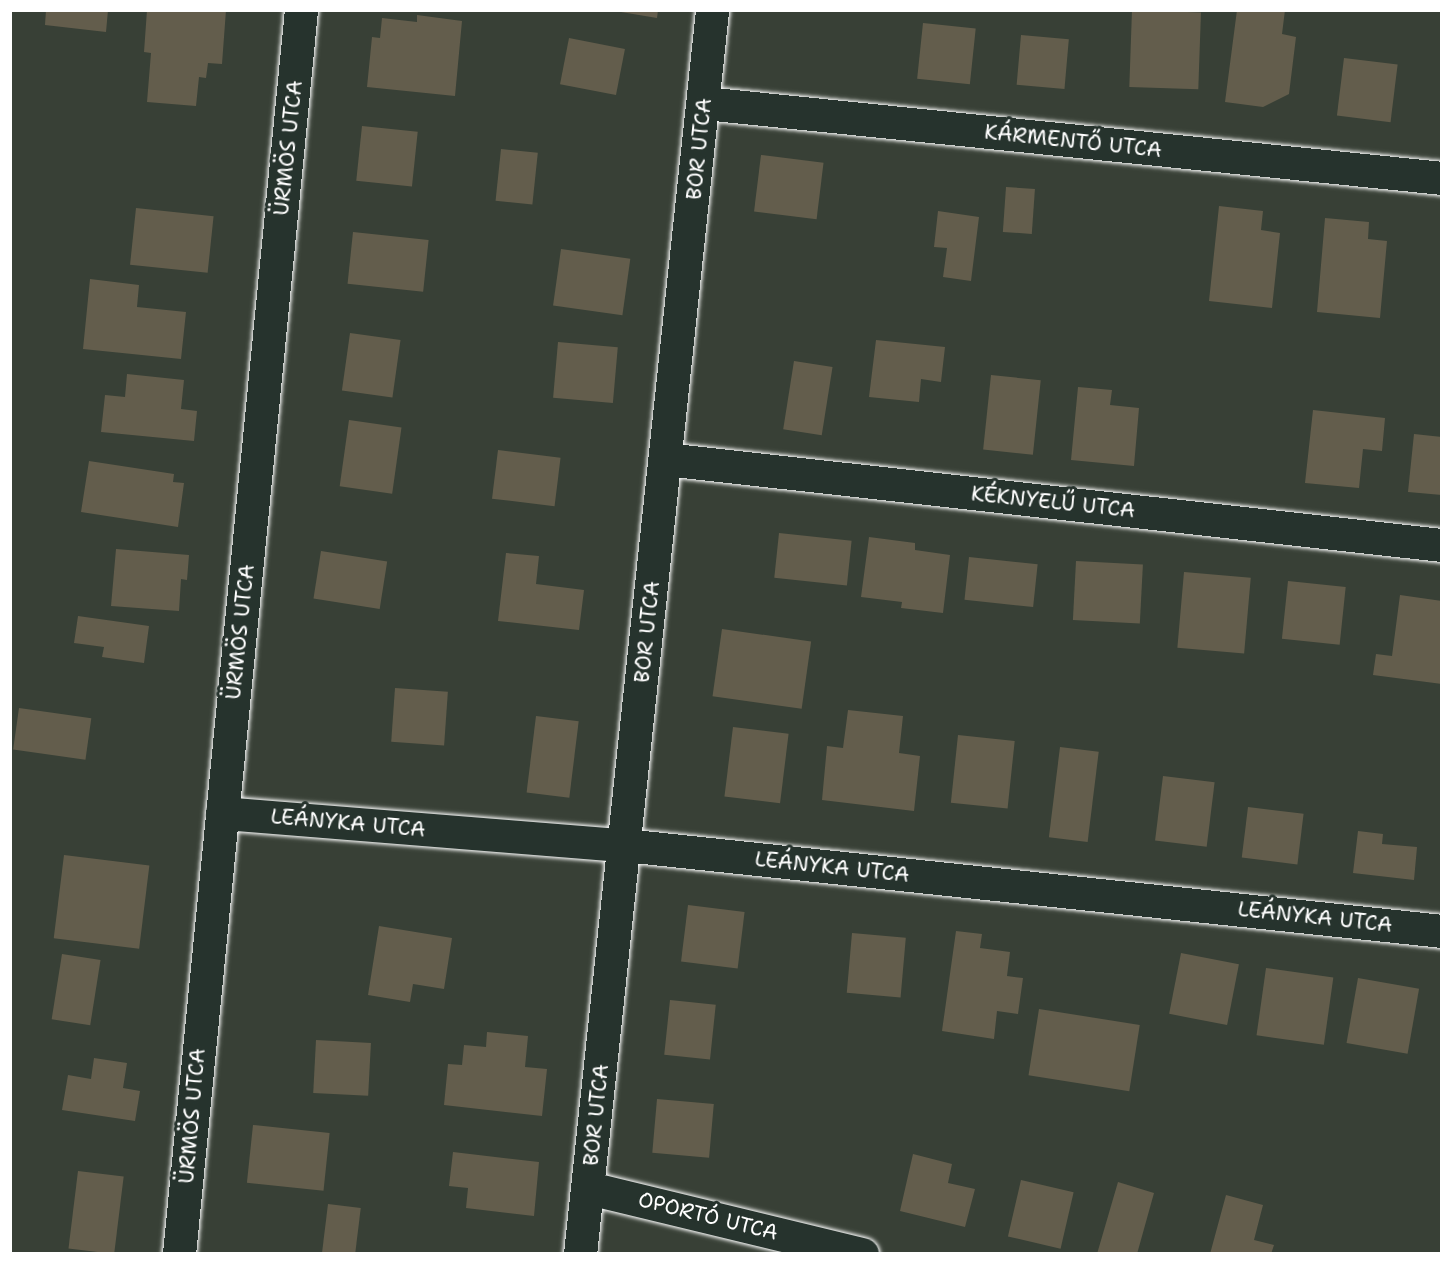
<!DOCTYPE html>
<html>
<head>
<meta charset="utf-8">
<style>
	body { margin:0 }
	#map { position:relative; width:1452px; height:1264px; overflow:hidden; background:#384036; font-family:"Shantell Sans",sans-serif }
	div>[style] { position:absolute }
	.building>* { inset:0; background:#635d4c; transform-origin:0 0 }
	.roads { filter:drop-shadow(0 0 2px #fff) drop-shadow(0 0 2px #fff) }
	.minor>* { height:33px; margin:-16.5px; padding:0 16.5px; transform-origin:16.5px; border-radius:16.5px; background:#26332d }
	span { translate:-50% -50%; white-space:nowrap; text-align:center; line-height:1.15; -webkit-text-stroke:6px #26332d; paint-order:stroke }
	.street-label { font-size:21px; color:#fff }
	.frame { position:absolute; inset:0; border:12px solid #fff; pointer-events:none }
</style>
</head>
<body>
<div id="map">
	<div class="building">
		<div style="clip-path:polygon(46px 10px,108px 10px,106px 32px,45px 25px)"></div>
		<div style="clip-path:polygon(147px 10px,226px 10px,222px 64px,208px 63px,206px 78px,199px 77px,196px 106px,147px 102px,151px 53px,144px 52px)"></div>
		<div style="clip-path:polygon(609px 10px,658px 10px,657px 18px)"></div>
		<div style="left:1132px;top:10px;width:69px;height:77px;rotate:2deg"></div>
		<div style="clip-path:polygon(1237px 10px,1285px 10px,1282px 34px,1296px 37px,1289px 94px,1263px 107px,1225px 102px)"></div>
		<div style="clip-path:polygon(417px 15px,462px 21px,455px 96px,367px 87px,372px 37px,380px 38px,382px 18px,417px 22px)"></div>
		<div style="left:923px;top:23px;width:53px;height:56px;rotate:6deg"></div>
		<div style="left:1021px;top:35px;width:48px;height:50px;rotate:5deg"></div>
		<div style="left:569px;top:38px;width:57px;height:47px;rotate:11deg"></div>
		<div style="left:1344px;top:58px;width:54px;height:58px;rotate:7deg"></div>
		<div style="left:362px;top:126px;width:56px;height:55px;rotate:6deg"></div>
		<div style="left:501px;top:149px;width:37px;height:52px;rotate:6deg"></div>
		<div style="left:761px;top:155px;width:63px;height:57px;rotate:7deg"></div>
		<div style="left:1006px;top:187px;width:29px;height:45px;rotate:4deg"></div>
		<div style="clip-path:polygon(1219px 206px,1263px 211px,1261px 230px,1280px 233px,1272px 308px,1209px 301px)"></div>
		<div style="left:136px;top:208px;width:78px;height:57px;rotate:6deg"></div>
		<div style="clip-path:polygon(938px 211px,979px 217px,971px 281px,943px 277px,947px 248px,934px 247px)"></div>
		<div style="clip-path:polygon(1325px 218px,1369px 222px,1368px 239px,1387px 241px,1380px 318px,1317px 312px)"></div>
		<div style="left:353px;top:232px;width:76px;height:52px;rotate:6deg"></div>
		<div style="left:561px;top:249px;width:70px;height:57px;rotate:8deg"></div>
		<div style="clip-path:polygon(90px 279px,139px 285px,137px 307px,186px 312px,181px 359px,83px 349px)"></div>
		<div style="left:350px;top:333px;width:51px;height:58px;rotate:8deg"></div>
		<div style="clip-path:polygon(876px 340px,945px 347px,941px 382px,921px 379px,919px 402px,869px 397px)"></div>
		<div style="left:558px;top:342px;width:60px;height:56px;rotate:5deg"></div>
		<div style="left:794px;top:361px;width:39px;height:69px;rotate:9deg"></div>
		<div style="clip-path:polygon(127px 374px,184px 380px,181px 409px,197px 411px,194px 441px,101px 432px,105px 395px,125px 397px)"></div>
		<div style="left:991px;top:375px;width:50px;height:75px;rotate:6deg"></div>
		<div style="clip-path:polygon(1078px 387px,1112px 390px,1110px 405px,1139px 408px,1134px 466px,1071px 460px)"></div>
		<div style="clip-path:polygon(1313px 410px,1385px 418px,1382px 451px,1363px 449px,1359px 488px,1305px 483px)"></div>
		<div style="left:349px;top:420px;width:53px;height:67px;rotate:8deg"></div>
		<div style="clip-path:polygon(1414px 434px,1442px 437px,1442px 495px,1408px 492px)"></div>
		<div style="left:498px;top:450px;width:63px;height:49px;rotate:7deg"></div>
		<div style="clip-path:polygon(89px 461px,174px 474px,173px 482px,184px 483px,178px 527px,81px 512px)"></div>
		<div style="left:779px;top:533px;width:73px;height:45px;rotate:6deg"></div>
		<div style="clip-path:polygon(869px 537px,915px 543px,915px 550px,950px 555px,943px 613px,901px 608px,902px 602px,861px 597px)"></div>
		<div style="clip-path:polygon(116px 549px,189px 555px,187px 580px,181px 579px,179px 611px,111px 606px)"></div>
		<div style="left:321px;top:551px;width:67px;height:48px;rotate:9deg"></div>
		<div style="clip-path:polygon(506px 553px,539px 556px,536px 584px,584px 590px,579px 630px,498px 621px)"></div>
		<div style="left:969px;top:557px;width:69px;height:43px;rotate:6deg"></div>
		<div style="left:1076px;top:561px;width:67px;height:59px;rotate:3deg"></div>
		<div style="left:1184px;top:572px;width:67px;height:76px;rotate:5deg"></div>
		<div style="left:1288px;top:581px;width:58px;height:58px;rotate:6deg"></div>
		<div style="clip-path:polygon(1400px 595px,1442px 601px,1442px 684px,1373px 675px,1376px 654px,1392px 656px)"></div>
		<div style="clip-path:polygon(78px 616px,149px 626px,144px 663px,102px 657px,104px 647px,74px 643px)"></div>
		<div style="left:722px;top:629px;width:90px;height:68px;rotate:8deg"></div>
		<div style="left:395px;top:688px;width:53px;height:54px;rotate:4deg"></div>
		<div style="left:19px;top:708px;width:73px;height:42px;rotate:8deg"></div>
		<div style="clip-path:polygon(848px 710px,903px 716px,899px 753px,920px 756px,914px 811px,822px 800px,827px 746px,843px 748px)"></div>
		<div style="left:536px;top:716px;width:43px;height:77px;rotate:7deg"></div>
		<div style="left:733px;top:727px;width:56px;height:70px;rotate:7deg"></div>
		<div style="left:958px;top:735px;width:57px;height:68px;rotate:6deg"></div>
		<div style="left:1060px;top:747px;width:39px;height:91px;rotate:7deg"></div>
		<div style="left:1163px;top:776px;width:52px;height:65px;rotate:7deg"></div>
		<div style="left:1248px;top:807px;width:56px;height:51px;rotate:7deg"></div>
		<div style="clip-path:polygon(1358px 831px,1383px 834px,1382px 844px,1417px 847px,1414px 880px,1353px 873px)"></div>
		<div style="left:64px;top:855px;width:86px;height:84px;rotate:7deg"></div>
		<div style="left:688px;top:905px;width:57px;height:57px;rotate:7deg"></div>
		<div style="clip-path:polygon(379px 926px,452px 938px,444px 989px,413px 984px,410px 1002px,368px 995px)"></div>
		<div style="clip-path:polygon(956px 931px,982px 934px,980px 948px,1010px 952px,1007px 976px,1023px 978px,1018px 1014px,997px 1011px,994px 1039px,942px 1031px)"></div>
		<div style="left:852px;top:933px;width:54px;height:60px;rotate:5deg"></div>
		<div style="left:1181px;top:953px;width:59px;height:62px;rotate:11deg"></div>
		<div style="left:62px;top:954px;width:39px;height:66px;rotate:9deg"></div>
		<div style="left:1266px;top:968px;width:68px;height:68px;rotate:8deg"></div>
		<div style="left:1358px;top:978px;width:62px;height:66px;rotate:10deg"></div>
		<div style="left:670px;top:1000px;width:46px;height:55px;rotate:6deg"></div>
		<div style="left:1039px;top:1009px;width:102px;height:67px;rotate:9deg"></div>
		<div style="clip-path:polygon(487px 1032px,528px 1036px,525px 1067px,547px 1069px,542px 1116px,444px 1105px,448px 1064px,462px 1065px,464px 1045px,486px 1047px)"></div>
		<div style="left:316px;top:1040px;width:55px;height:53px;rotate:3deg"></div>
		<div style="clip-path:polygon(94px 1058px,127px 1063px,123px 1088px,140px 1091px,135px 1121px,62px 1110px,68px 1075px,91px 1079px)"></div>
		<div style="left:657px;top:1099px;width:57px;height:54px;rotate:5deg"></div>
		<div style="left:253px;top:1125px;width:77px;height:58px;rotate:6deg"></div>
		<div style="clip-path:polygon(453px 1152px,539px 1162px,534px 1216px,466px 1208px,468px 1188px,449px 1186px)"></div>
		<div style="clip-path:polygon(913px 1154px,952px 1164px,948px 1183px,975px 1189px,965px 1227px,900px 1211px)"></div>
		<div style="left:78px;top:1171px;width:46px;height:78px;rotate:7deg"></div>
		<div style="left:1021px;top:1180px;width:54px;height:58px;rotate:13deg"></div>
		<div style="clip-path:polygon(1118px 1182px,1154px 1193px,1137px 1254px,1097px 1254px)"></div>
		<div style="clip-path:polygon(1226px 1195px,1263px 1205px,1254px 1240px,1274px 1245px,1271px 1254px,1210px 1254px)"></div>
		<div style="left:328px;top:1204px;width:33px;height:50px;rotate:7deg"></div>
	</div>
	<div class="roads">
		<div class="minor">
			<div style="left:704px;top:103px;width:742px;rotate:5.8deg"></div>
			<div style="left:665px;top:459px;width:782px;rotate:6.32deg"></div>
			<div style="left:222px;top:813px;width:403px;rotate:4.6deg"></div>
			<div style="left:624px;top:845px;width:823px;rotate:6deg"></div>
			<div style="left:589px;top:1188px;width:281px;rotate:13.6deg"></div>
			<div style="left:179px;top:1254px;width:1250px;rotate:-84.4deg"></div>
			<div style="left:580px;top:1254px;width:1251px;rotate:-83.94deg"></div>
		</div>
	</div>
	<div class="street-label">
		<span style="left:1073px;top:141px;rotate:6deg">KÁRMENTŐ UTCA</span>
		<span style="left:288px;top:148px;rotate:-84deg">ÜRMÖS UTCA</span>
		<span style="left:699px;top:149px;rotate:-84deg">BOR UTCA</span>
		<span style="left:1053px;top:502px;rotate:6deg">KÉKNYELŰ UTCA</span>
		<span style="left:240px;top:632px;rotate:-84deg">ÜRMÖS UTCA</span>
		<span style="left:647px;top:632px;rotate:-84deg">BOR UTCA</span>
		<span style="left:348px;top:823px;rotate:5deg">LEÁNYKA UTCA</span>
		<span style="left:832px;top:867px;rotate:6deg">LEÁNYKA UTCA</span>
		<span style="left:1315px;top:917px;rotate:6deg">LEÁNYKA UTCA</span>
		<span style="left:596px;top:1115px;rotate:-84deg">BOR UTCA</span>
		<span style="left:192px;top:1116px;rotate:-85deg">ÜRMÖS UTCA</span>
		<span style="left:708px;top:1216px;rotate:14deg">OPORTÓ UTCA</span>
	</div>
	<div class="frame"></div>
</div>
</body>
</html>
